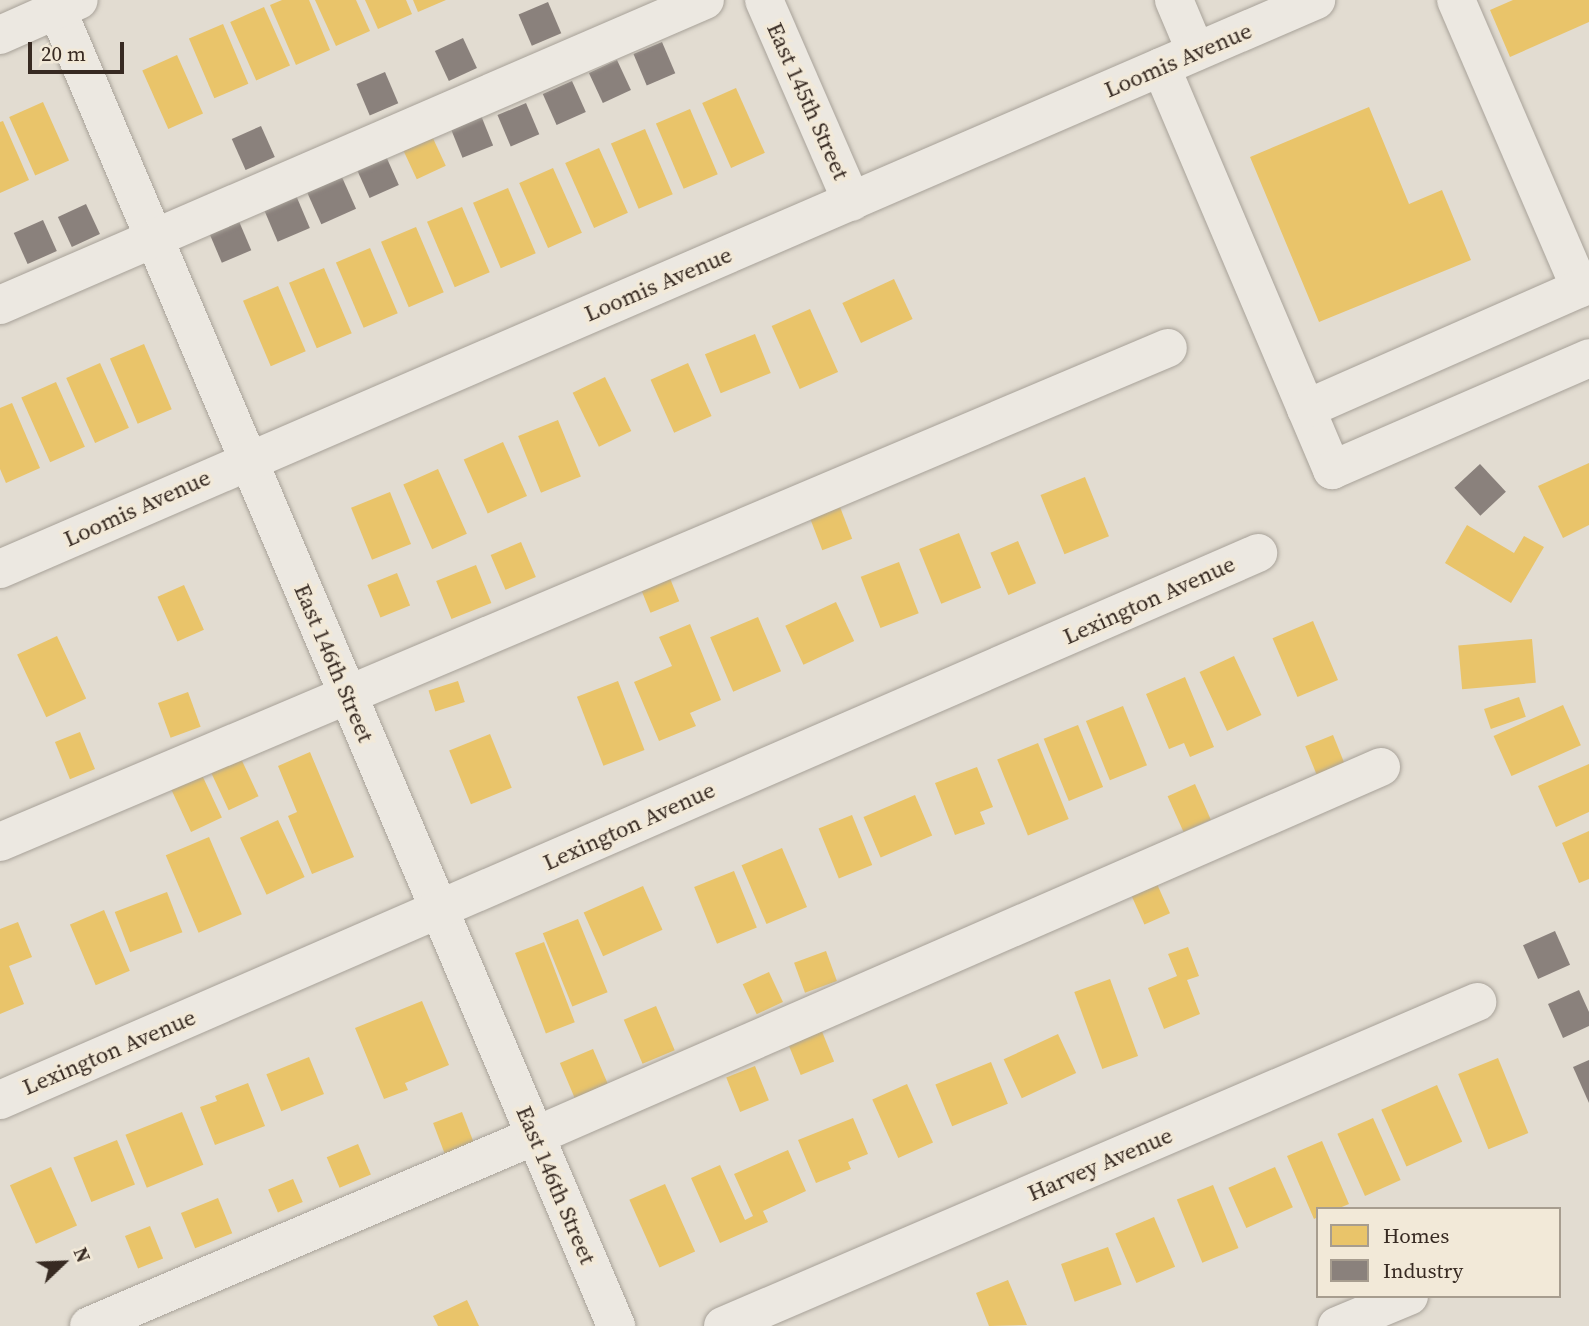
<!DOCTYPE html>
<html>
<head>
<meta charset="utf-8">
<style>
	body { margin:0 }
	#map { position:relative; width:1589px; height:1326px; overflow:hidden; background:#e2dcd1; font-family:"Source Serif 4",serif }
	div>[style] { position:absolute }
	.homes>* { inset:0; background:#e9c46a; transform-origin:0 0 }
	.industry>* { inset:0; background:#8a817c; transform-origin:0 0 }
	.roads { filter:drop-shadow(0 0 2px #a8a299) drop-shadow(0 0 2px #a8a299) }
	.minor>* { height:38px; margin:-19px; padding:0 19px; transform-origin:19px; border-radius:19px; background:#ece8e1 }
	span { translate:-50% -50%; white-space:nowrap; text-align:center; line-height:1.15; -webkit-text-stroke:7px #f2e9d8; paint-order:stroke }
	.street-label { font-size:23px; color:#372a22 }
	.legend { position:absolute; left:1316px; top:1207px; width:245px; height:91px; box-sizing:border-box; background:#f2e9d8; border:2px solid #a79d8f; margin:0; padding:9px 12px; list-style:none; font-size:21px; color:#372a22 }
	.legend li { display:flex; align-items:center; gap:14px; height:35px }
	.legend b { width:35px; border:2px solid #a79d8f }
	.north { position:absolute; left:28px; top:1228px; width:70px; height:70px; -webkit-text-stroke:5px #f2e9d8; paint-order:stroke; rotate:67deg; font-size:19px; font-weight:700; line-height:28px; text-align:center; color:#372a22 }
	.north::after { content:''; display:block; margin:auto; width:24px; height:32px; background:#372a22; clip-path:polygon(50% 0,100% 100%,50% 72%,0 100%) }
	.scale { position:absolute; left:28px; top:42px; width:96px; height:32px; box-sizing:border-box; border:4px solid #372a22; border-top:0; padding-left:9px; font-size:21px; line-height:24px; white-space:nowrap; color:#372a22; -webkit-text-stroke:5px #f2e9d8; paint-order:stroke }
</style>
</head>
<body>
<div id="map">
	<div class="homes">
		<div style="clip-path:polygon(282px 0,309px 0,330px 50px,296px 65px,270px 5px)"></div>
		<div style="clip-path:polygon(315px 0,356px 0,370px 31px,336px 46px)"></div>
		<div style="clip-path:polygon(365px 0,406px 0,412px 14px,378px 29px)"></div>
		<div style="clip-path:polygon(413px 0,446px 0,418px 12px)"></div>
		<div style="clip-path:polygon(1513px 0,1589px 0,1589px 22px,1510px 57px,1490px 10px)"></div>
		<div style="left:264px;top:7px;width:64px;height:37px;rotate:66deg"></div>
		<div style="left:223px;top:24px;width:65px;height:37px;rotate:67deg"></div>
		<div style="left:177px;top:55px;width:64px;height:38px;rotate:66deg"></div>
		<div style="left:736px;top:88px;width:71px;height:37px;rotate:66deg"></div>
		<div style="left:43px;top:102px;width:64px;height:37px;rotate:66deg"></div>
		<div style="clip-path:polygon(1369px 107px,1409px 204px,1442px 190px,1471px 260px,1319px 322px,1250px 157px)"></div>
		<div style="left:690px;top:109px;width:71px;height:37px;rotate:67deg"></div>
		<div style="clip-path:polygon(3px 121px,29px 180px,0 193px,0 122px)"></div>
		<div style="left:645px;top:129px;width:71px;height:37px;rotate:67deg"></div>
		<div style="left:431px;top:134px;width:35px;height:32px;rotate:65deg"></div>
		<div style="left:599px;top:148px;width:71px;height:37px;rotate:66deg"></div>
		<div style="left:553px;top:168px;width:71px;height:37px;rotate:66deg"></div>
		<div style="left:508px;top:188px;width:71px;height:38px;rotate:67deg"></div>
		<div style="left:462px;top:207px;width:71px;height:38px;rotate:67deg"></div>
		<div style="left:416px;top:227px;width:71px;height:38px;rotate:67deg"></div>
		<div style="left:370px;top:248px;width:71px;height:37px;rotate:67deg"></div>
		<div style="left:324px;top:268px;width:71px;height:38px;rotate:67deg"></div>
		<div style="left:894px;top:279px;width:44px;height:57px;rotate:65deg"></div>
		<div style="left:278px;top:286px;width:71px;height:38px;rotate:67deg"></div>
		<div style="left:810px;top:309px;width:69px;height:42px;rotate:66deg"></div>
		<div style="left:755px;top:334px;width:42px;height:54px;rotate:68deg"></div>
		<div style="left:144px;top:344px;width:71px;height:37px;rotate:67deg"></div>
		<div style="left:100px;top:363px;width:71px;height:37px;rotate:66deg"></div>
		<div style="left:688px;top:363px;width:58px;height:41px;rotate:66deg"></div>
		<div style="left:605px;top:377px;width:60px;height:36px;rotate:64deg"></div>
		<div style="left:56px;top:382px;width:71px;height:38px;rotate:66deg"></div>
		<div style="clip-path:polygon(12px 403px,40px 468px,6px 483px,0 469px,0 408px)"></div>
		<div style="left:558px;top:420px;width:61px;height:43px;rotate:68deg"></div>
		<div style="left:503px;top:442px;width:59px;height:43px;rotate:66deg"></div>
		<div style="clip-path:polygon(1589px 463px,1589px 525px,1563px 538px,1538px 486px)"></div>
		<div style="left:438px;top:469px;width:71px;height:38px;rotate:66deg"></div>
		<div style="left:1085px;top:477px;width:64px;height:48px;rotate:68deg"></div>
		<div style="left:390px;top:492px;width:56px;height:42px;rotate:68deg"></div>
		<div style="left:840px;top:507px;width:34px;height:32px;rotate:69deg"></div>
		<div style="clip-path:polygon(1467px 525px,1514px 553px,1524px 536px,1544px 547px,1511px 603px,1445px 563px)"></div>
		<div style="left:959px;top:533px;width:59px;height:43px;rotate:68deg"></div>
		<div style="left:1018px;top:541px;width:46px;height:30px;rotate:67deg"></div>
		<div style="left:521px;top:542px;width:38px;height:33px;rotate:67deg"></div>
		<div style="left:899px;top:562px;width:55px;height:41px;rotate:69deg"></div>
		<div style="left:476px;top:565px;width:41px;height:43px;rotate:68deg"></div>
		<div style="left:665px;top:566px;width:38px;height:31px;rotate:68deg"></div>
		<div style="left:397px;top:573px;width:35px;height:32px;rotate:68deg"></div>
		<div style="left:184px;top:585px;width:49px;height:29px;rotate:66deg"></div>
		<div style="left:836px;top:602px;width:43px;height:56px;rotate:65deg"></div>
		<div style="left:758px;top:617px;width:59px;height:52px;rotate:67deg"></div>
		<div style="left:1313px;top:621px;width:64px;height:44px;rotate:67deg"></div>
		<div style="clip-path:polygon(690px 624px,721px 700px,690px 713px,696px 726px,659px 741px,634px 682px,672px 666px,659px 637px)"></div>
		<div style="left:57px;top:636px;width:69px;height:44px;rotate:65deg"></div>
		<div style="left:1532px;top:639px;width:44px;height:74px;rotate:85deg"></div>
		<div style="left:1234px;top:656px;width:65px;height:38px;rotate:65deg"></div>
		<div style="clip-path:polygon(1185px 677px,1214px 747px,1190px 757px,1184px 743px,1169px 749px,1146px 694px)"></div>
		<div style="left:458px;top:681px;width:22px;height:31px;rotate:72deg"></div>
		<div style="left:618px;top:681px;width:74px;height:44px;rotate:69deg"></div>
		<div style="left:188px;top:692px;width:37px;height:32px;rotate:70deg"></div>
		<div style="left:1519px;top:697px;width:21px;height:37px;rotate:71deg"></div>
		<div style="left:1563px;top:705px;width:44px;height:76px;rotate:66deg"></div>
		<div style="left:1123px;top:706px;width:64px;height:40px;rotate:68deg"></div>
		<div style="left:1078px;top:725px;width:67px;height:37px;rotate:68deg"></div>
		<div style="left:80px;top:732px;width:40px;height:27px;rotate:68deg"></div>
		<div style="left:490px;top:734px;width:58px;height:44px;rotate:68deg"></div>
		<div style="left:1333px;top:735px;width:35px;height:30px;rotate:68deg"></div>
		<div style="left:1038px;top:743px;width:82px;height:44px;rotate:68deg"></div>
		<div style="left:237px;top:750px;width:51px;height:33px;rotate:65deg"></div>
		<div style="clip-path:polygon(310px 752px,354px 857px,312px 874px,288px 816px,297px 812px,278px 766px)"></div>
		<div style="clip-path:polygon(1589px 764px,1589px 812px,1556px 827px,1538px 786px)"></div>
		<div style="clip-path:polygon(977px 767px,993px 807px,980px 812px,985px 824px,955px 835px,935px 783px)"></div>
		<div style="left:202px;top:775px;width:47px;height:34px;rotate:65deg"></div>
		<div style="left:1195px;top:784px;width:39px;height:30px;rotate:66deg"></div>
		<div style="left:915px;top:795px;width:44px;height:56px;rotate:67deg"></div>
		<div style="left:852px;top:815px;width:54px;height:36px;rotate:68deg"></div>
		<div style="left:278px;top:820px;width:63px;height:42px;rotate:65deg"></div>
		<div style="clip-path:polygon(1589px 831px,1589px 879px,1579px 883px,1562px 843px)"></div>
		<div style="left:209px;top:837px;width:84px;height:47px;rotate:67deg"></div>
		<div style="left:782px;top:848px;width:64px;height:44px;rotate:67deg"></div>
		<div style="left:734px;top:871px;width:61px;height:43px;rotate:68deg"></div>
		<div style="left:1157px;top:884px;width:32px;height:28px;rotate:66deg"></div>
		<div style="left:643px;top:886px;width:48px;height:65px;rotate:66deg"></div>
		<div style="left:167px;top:892px;width:43px;height:56px;rotate:69deg"></div>
		<div style="left:104px;top:910px;width:66px;height:37px;rotate:67deg"></div>
		<div style="left:578px;top:919px;width:79px;height:38px;rotate:68deg"></div>
		<div style="clip-path:polygon(18px 922px,32px 957px,9px 966px,24px 1004px,0 1014px,0 929px)"></div>
		<div style="left:544px;top:942px;width:86px;height:31px;rotate:69deg"></div>
		<div style="clip-path:polygon(1188px 947px,1199px 976px,1187px 980px,1200px 1014px,1164px 1029px,1148px 988px,1177px 976px,1168px 954px)"></div>
		<div style="left:826px;top:951px;width:32px;height:34px;rotate:70deg"></div>
		<div style="left:769px;top:972px;width:33px;height:29px;rotate:65deg"></div>
		<div style="left:1110px;top:979px;width:82px;height:38px;rotate:70deg"></div>
		<div style="clip-path:polygon(422px 1001px,449px 1065px,405px 1083px,408px 1090px,384px 1099px,355px 1028px)"></div>
		<div style="left:656px;top:1006px;width:48px;height:35px;rotate:67deg"></div>
		<div style="left:821px;top:1029px;width:35px;height:36px;rotate:68deg"></div>
		<div style="left:1058px;top:1034px;width:43px;height:60px;rotate:65deg"></div>
		<div style="left:593px;top:1049px;width:41px;height:36px;rotate:67deg"></div>
		<div style="left:309px;top:1057px;width:40px;height:46px;rotate:68deg"></div>
		<div style="left:1498px;top:1058px;width:81px;height:43px;rotate:68deg"></div>
		<div style="left:991px;top:1062px;width:45px;height:60px;rotate:68deg"></div>
		<div style="left:755px;top:1066px;width:37px;height:31px;rotate:68deg"></div>
		<div style="clip-path:polygon(248px 1083px,265px 1126px,215px 1145px,200px 1107px,217px 1101px,215px 1096px)"></div>
		<div style="left:907px;top:1084px;width:64px;height:38px;rotate:66deg"></div>
		<div style="left:1437px;top:1085px;width:62px;height:61px;rotate:66deg"></div>
		<div style="left:182px;top:1112px;width:57px;height:61px;rotate:68deg"></div>
		<div style="left:462px;top:1112px;width:33px;height:31px;rotate:69deg"></div>
		<div style="clip-path:polygon(853px 1118px,868px 1154px,848px 1162px,851px 1169px,816px 1183px,798px 1140px)"></div>
		<div style="left:1373px;top:1118px;width:68px;height:39px;rotate:66deg"></div>
		<div style="left:117px;top:1140px;width:48px;height:47px;rotate:68deg"></div>
		<div style="clip-path:polygon(1322px 1141px,1349px 1204px,1337px 1209px,1318px 1209px,1318px 1217px,1314px 1219px,1287px 1156px)"></div>
		<div style="left:358px;top:1144px;width:33px;height:34px;rotate:67deg"></div>
		<div style="clip-path:polygon(788px 1150px,806px 1191px,763px 1211px,768px 1222px,720px 1243px,691px 1178px,720px 1165px,745px 1220px,753px 1216px,734px 1174px)"></div>
		<div style="left:51px;top:1167px;width:64px;height:45px;rotate:66deg"></div>
		<div style="left:1275px;top:1167px;width:44px;height:51px;rotate:66deg"></div>
		<div style="left:293px;top:1179px;width:25px;height:27px;rotate:67deg"></div>
		<div style="left:665px;top:1184px;width:74px;height:39px;rotate:66deg"></div>
		<div style="left:1213px;top:1185px;width:68px;height:39px;rotate:68deg"></div>
		<div style="left:218px;top:1198px;width:38px;height:40px;rotate:68deg"></div>
		<div style="left:1154px;top:1217px;width:54px;height:42px;rotate:67deg"></div>
		<div style="left:150px;top:1226px;width:35px;height:27px;rotate:68deg"></div>
		<div style="left:1108px;top:1247px;width:40px;height:50px;rotate:70deg"></div>
		<div style="clip-path:polygon(1008px 1280px,1027px 1325px,989px 1326px,976px 1293px)"></div>
		<div style="clip-path:polygon(467px 1300px,479px 1326px,438px 1326px,433px 1316px)"></div>
	</div>
	<div class="industry">
		<div style="left:548px;top:2px;width:34px;height:32px;rotate:67deg"></div>
		<div style="left:463px;top:38px;width:33px;height:31px;rotate:65deg"></div>
		<div style="left:662px;top:42px;width:34px;height:31px;rotate:67deg"></div>
		<div style="left:617px;top:60px;width:33px;height:31px;rotate:65deg"></div>
		<div style="left:385px;top:72px;width:34px;height:31px;rotate:67deg"></div>
		<div style="left:572px;top:81px;width:34px;height:32px;rotate:66deg"></div>
		<div style="left:526px;top:103px;width:34px;height:31px;rotate:67deg"></div>
		<div style="left:480px;top:113px;width:35px;height:33px;rotate:68deg"></div>
		<div style="left:261px;top:126px;width:34px;height:32px;rotate:66deg"></div>
		<div style="left:385px;top:154px;width:34px;height:32px;rotate:66deg"></div>
		<div style="left:341px;top:175px;width:37px;height:38px;rotate:66deg"></div>
		<div style="left:295px;top:193px;width:38px;height:35px;rotate:67deg"></div>
		<div style="left:86px;top:204px;width:33px;height:31px;rotate:65deg"></div>
		<div style="left:238px;top:219px;width:34px;height:32px;rotate:67deg"></div>
		<div style="left:43px;top:220px;width:34px;height:32px;rotate:66deg"></div>
		<div style="left:1480px;top:464px;width:38px;height:35px;rotate:47deg"></div>
		<div style="left:1555px;top:931px;width:37px;height:35px;rotate:66deg"></div>
		<div style="clip-path:polygon(1579px 990px,1589px 1012px,1589px 1026px,1563px 1038px,1548px 1004px)"></div>
		<div style="clip-path:polygon(1589px 1060px,1589px 1103px,1573px 1067px)"></div>
	</div>
	<div class="roads">
		<div class="minor">
			<div style="left:53px;top:0;width:1441px;rotate:66.99deg"></div>
			<div style="left:764px;top:0;width:220px;rotate:66.5deg"></div>
			<div style="left:1174px;top:0;width:56px;rotate:67.1deg"></div>
			<div style="left:1456px;top:0;width:314px;rotate:66.7deg"></div>
			<div style="left:0;top:35px;width:86px;rotate:-23.9deg"></div>
			<div style="left:1161px;top:67px;width:438px;rotate:67deg"></div>
			<div style="left:1332px;top:470px;width:280px;rotate:-23.5deg"></div>
			<div style="left:0;top:305px;width:768px;rotate:-23.39deg"></div>
			<div style="left:1306px;top:409px;width:309px;rotate:-23.8deg"></div>
			<div style="left:0;top:569px;width:1434px;rotate:-23.38deg"></div>
			<div style="left:0;top:842px;width:1268px;rotate:-22.93deg"></div>
			<div style="left:0;top:1100px;width:1372px;rotate:-23.5deg"></div>
			<div style="left:89px;top:1326px;width:485px;rotate:-23.1deg"></div>
			<div style="left:535px;top:1136px;width:923px;rotate:-23.57deg"></div>
			<div style="left:723px;top:1326px;width:821px;rotate:-23.25deg"></div>
			<div style="left:1337px;top:1326px;width:78px;rotate:-22.6deg"></div>
		</div>
	</div>
	<div class="street-label">
		<span style="left:1178px;top:60px;rotate:-23deg">Loomis Avenue</span>
		<span style="left:808px;top:101px;rotate:66deg">East 145th Street</span>
		<span style="left:658px;top:284px;rotate:-23deg">Loomis Avenue</span>
		<span style="left:137px;top:508px;rotate:-24deg">Loomis Avenue</span>
		<span style="left:1149px;top:600px;rotate:-24deg">Lexington Avenue</span>
		<span style="left:334px;top:663px;rotate:67deg">East 146th Street</span>
		<span style="left:629px;top:826px;rotate:-24deg">Lexington Avenue</span>
		<span style="left:109px;top:1052px;rotate:-23deg">Lexington Avenue</span>
		<span style="left:1100px;top:1164px;rotate:-23deg">Harvey Avenue</span>
		<span style="left:556px;top:1185px;rotate:67deg">East 146th Street</span>
	</div>
	<ul class="legend">
	<li><b style="height:19px;background:#e9c46a"></b>Homes</li>
	<li><b style="height:19px;background:#8a817c"></b>Industry</li>
	</ul>
	<div class="north">N</div>
	<div class="scale">20 m</div>
</div>
</body>
</html>
